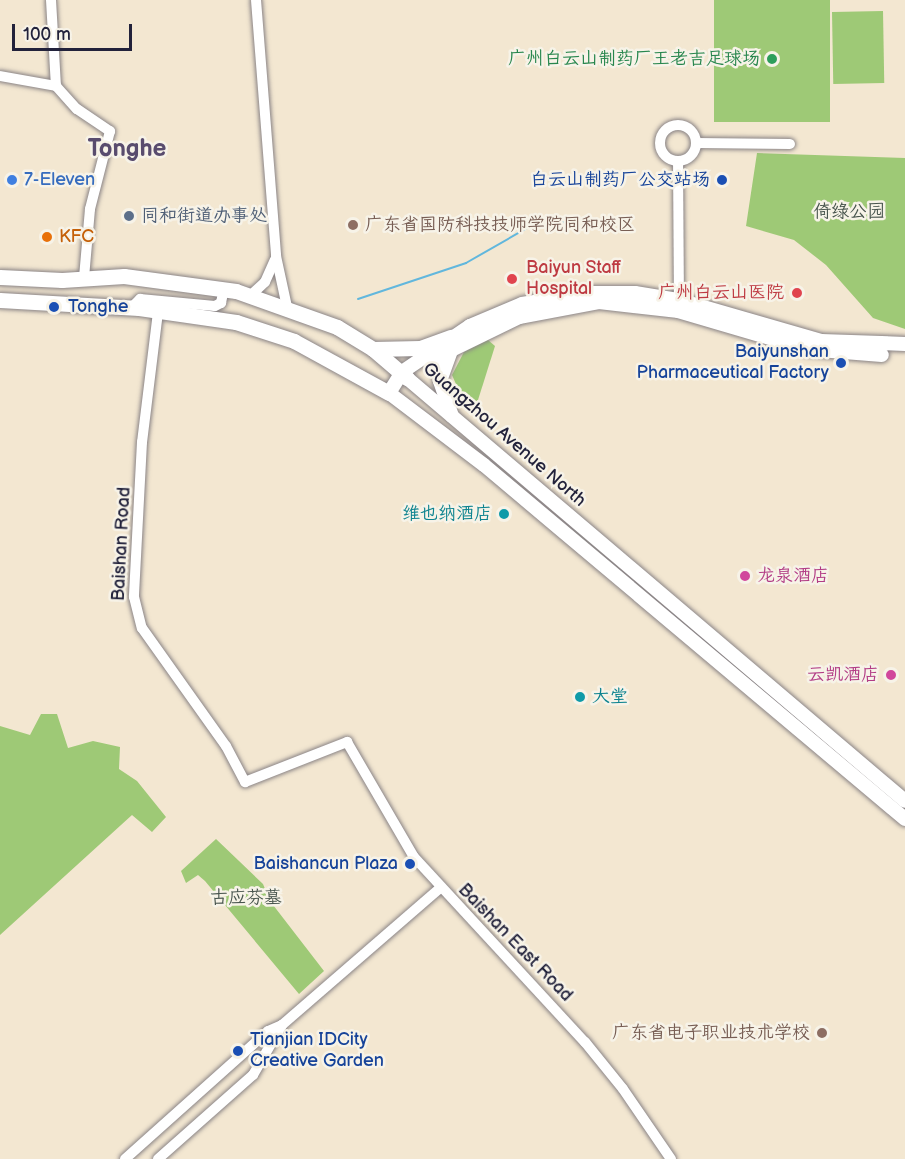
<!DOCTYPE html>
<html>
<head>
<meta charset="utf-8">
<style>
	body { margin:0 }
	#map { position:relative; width:905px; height:1159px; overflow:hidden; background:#f3e7d1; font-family:"Balsamiq Sans","LXGW WenKai TC",sans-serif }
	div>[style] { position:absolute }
	.green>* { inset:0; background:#9ec976; transform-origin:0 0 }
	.stream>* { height:2px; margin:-1px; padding:0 1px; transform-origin:1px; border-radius:1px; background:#61b7dd }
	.roads { filter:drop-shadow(0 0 2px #8a8486) drop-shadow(0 0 2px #8a8486) }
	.minor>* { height:10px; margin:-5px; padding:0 5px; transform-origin:5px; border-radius:5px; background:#fff }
	.minor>.ring { margin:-5px; padding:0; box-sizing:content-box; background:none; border:10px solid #fff; border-radius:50% }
	.major>* { height:14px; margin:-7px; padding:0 7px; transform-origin:7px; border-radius:7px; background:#fff }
	.highway>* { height:15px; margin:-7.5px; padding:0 7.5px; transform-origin:7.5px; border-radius:7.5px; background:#fff }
	.dots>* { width:16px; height:16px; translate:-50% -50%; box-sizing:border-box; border:3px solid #f7f3e8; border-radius:50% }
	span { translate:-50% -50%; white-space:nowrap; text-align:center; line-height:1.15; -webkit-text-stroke:5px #f7f3e8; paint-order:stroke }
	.leisure-label { font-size:18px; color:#27864d }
	.right { translate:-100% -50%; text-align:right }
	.shop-label { font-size:18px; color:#366cbe }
	.left { translate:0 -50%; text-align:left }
	.transit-label { font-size:18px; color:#164399 }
	.park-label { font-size:18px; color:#47544d }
	.service-label { font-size:18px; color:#4e5e75 }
	.education-label { font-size:18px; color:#785e54 }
	.food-label { font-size:18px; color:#c56008 }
	.health-label { font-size:18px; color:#be3a42 }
	.street-label { font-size:18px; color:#22223b }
	.culture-label { font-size:18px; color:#0d838f }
	.hotel-label { font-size:18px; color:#b23c85 }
	.district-label { font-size:24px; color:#594c6e; font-weight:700 }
	.scale { position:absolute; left:12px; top:24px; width:120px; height:27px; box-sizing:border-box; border:3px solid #22223b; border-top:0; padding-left:8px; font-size:18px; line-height:21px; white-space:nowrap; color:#22223b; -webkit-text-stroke:4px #f7f3e8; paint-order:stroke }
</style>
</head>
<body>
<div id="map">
	<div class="green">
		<div style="left:714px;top:0;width:116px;height:122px"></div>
		<div style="left:883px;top:11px;width:72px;height:51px;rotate:89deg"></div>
		<div style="clip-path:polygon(757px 153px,905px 158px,905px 329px,873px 318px,826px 265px,794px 240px,746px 226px)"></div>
		<div style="clip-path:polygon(488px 340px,495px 346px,478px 400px,466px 407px,452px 375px,464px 352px)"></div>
		<div style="clip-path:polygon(41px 714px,57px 714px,68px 748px,93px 741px,120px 747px,119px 769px,137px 781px,166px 817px,152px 832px,132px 815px,0 935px,0 726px,30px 735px)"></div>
		<div style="clip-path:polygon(216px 839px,263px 884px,270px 901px,324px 971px,299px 994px,205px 881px,198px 875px,186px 883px,181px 871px)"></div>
	</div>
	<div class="stream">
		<div style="left:358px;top:299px;width:114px;rotate:-18.4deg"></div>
		<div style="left:466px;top:263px;width:70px;rotate:-29.8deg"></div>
		<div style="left:527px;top:228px;width:37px;rotate:-9deg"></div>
	</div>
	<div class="roads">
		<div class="minor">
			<div style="left:51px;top:0;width:86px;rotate:86.7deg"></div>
			<div style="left:56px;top:86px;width:31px;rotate:48deg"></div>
			<div style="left:77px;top:109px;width:40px;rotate:34deg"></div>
			<div style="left:110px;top:131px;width:81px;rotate:104.4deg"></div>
			<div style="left:90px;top:209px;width:69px;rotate:95deg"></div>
			<div style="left:256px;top:0;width:257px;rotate:85.5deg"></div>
			<div style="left:276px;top:256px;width:52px;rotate:77.8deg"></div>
			<div style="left:0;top:76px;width:57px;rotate:10.1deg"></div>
			<div class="ring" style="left:660px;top:125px;width:26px;height:26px"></div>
			<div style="left:696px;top:143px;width:94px;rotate:0.6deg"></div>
			<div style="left:678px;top:161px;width:144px;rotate:89.6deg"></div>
			<div style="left:251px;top:295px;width:19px;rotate:-43deg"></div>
			<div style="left:265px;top:282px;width:24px;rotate:-66deg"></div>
			<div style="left:131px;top:308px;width:13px;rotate:-45deg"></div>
			<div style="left:140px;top:299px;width:75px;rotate:5.3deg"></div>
			<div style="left:215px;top:306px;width:7px;rotate:-27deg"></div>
			<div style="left:221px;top:303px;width:15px;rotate:-79deg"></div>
			<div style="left:158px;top:312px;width:131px;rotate:97deg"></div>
			<div style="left:142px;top:442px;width:155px;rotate:93deg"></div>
			<div style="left:134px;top:597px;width:32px;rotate:76deg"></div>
			<div style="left:142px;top:628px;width:145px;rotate:54.6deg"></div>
			<div style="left:226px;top:746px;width:41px;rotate:62.2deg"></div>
			<div style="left:245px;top:782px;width:110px;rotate:-21.4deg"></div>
			<div style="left:347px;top:742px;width:133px;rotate:59.8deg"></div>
			<div style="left:414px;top:857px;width:252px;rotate:47.3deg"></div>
			<div style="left:585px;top:1042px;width:60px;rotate:51deg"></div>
			<div style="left:623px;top:1089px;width:85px;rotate:55.6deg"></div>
			<div style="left:125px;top:1159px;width:192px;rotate:-41.8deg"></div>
			<div style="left:268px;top:1031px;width:15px;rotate:-23deg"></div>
			<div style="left:158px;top:1159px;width:127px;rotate:-41.5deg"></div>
			<div style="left:253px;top:1075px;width:58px;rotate:-59.9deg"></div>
			<div style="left:282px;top:1025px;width:208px;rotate:-40.9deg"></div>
		</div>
		<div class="major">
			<div style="left:433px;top:359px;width:96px;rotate:-26deg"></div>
			<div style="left:519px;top:317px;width:81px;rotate:-10.6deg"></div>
			<div style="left:599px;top:302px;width:80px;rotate:6.5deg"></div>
			<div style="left:678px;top:311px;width:134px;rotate:16.4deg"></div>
			<div style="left:807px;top:349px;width:75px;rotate:4.6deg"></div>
			<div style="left:407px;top:378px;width:653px;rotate:40.34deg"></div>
			<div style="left:389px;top:393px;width:119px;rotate:37.2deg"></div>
			<div style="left:484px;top:465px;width:550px;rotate:40.06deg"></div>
			<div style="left:389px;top:393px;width:25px;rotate:-58deg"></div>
			<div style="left:402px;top:372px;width:82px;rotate:-34.1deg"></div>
			<div style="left:470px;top:326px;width:56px;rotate:-22.9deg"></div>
			<div style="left:522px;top:304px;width:69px;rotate:-9.2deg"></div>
			<div style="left:590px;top:293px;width:45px"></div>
			<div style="left:635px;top:293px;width:45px;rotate:9deg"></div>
			<div style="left:679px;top:300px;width:148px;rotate:16.1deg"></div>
			<div style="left:821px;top:341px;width:84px;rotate:2deg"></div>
			<div style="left:452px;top:416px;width:37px;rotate:-109deg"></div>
			<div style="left:440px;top:381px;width:35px;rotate:-70deg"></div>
		</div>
		<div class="highway">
			<div style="left:0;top:277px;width:62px;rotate:2.8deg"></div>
			<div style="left:62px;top:280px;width:62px;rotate:-3.7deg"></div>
			<div style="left:124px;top:276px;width:113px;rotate:7.6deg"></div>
			<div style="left:236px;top:291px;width:107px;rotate:19.6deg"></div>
			<div style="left:337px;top:327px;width:42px;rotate:31.4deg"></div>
			<div style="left:373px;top:349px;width:45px;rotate:40.5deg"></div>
			<div style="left:0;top:300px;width:139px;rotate:3.3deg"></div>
			<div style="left:139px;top:308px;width:98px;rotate:8.2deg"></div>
			<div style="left:236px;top:322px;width:61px;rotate:18.1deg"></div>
			<div style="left:294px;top:341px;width:108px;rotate:28.7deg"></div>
			<div style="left:373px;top:349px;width:47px;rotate:-1.2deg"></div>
			<div style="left:420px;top:348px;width:33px;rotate:-20deg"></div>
		</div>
	</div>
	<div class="dots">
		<div style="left:772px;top:59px;background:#2e9e5b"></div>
		<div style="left:12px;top:180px;background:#3f7fe0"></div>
		<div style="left:722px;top:180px;background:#1a4fb4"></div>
		<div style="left:129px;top:216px;background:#5c6f8a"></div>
		<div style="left:353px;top:225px;background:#8d6e63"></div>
		<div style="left:47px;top:237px;background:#e8710a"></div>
		<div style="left:512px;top:279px;background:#e0444e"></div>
		<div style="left:797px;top:293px;background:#e0444e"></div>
		<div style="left:54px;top:307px;background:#1a4fb4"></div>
		<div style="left:841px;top:363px;background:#1a4fb4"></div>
		<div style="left:504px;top:514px;background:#0f9aa8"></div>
		<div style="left:745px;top:576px;background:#d1479c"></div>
		<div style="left:891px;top:675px;background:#d1479c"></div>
		<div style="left:580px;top:697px;background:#0f9aa8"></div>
		<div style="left:410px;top:864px;background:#1a4fb4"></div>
		<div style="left:822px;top:1033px;background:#8d6e63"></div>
		<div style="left:238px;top:1051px;background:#1a4fb4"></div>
	</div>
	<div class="leisure-label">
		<span class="right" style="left:760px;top:59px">广州白云山制药厂王老吉足球场</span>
	</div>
	<div class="shop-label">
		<span class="left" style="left:24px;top:180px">7-Eleven</span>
	</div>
	<div class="transit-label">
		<span class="right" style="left:710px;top:180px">白云山制药厂公交站场</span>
		<span class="left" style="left:68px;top:307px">Tonghe</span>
		<span class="right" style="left:829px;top:363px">Baiyunshan<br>Pharmaceutical Factory</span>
		<span class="right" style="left:398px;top:864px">Baishancun Plaza</span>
		<span class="left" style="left:250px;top:1051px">Tianjian IDCity<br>Creative Garden</span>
	</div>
	<div class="park-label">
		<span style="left:849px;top:212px">倚绿公园</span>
		<span style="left:246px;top:898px">古应芬墓</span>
	</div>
	<div class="service-label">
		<span class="left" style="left:141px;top:216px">同和街道办事处</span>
	</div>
	<div class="education-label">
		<span class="left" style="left:365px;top:225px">广东省国防科技技师学院同和校区</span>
		<span class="right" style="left:810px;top:1033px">广东省电子职业技术学校</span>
	</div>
	<div class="food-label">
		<span class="left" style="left:59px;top:237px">KFC</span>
	</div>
	<div class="health-label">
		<span class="left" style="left:526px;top:279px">Baiyun Staff<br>Hospital</span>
		<span class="right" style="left:784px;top:293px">广州白云山医院</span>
	</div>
	<div class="street-label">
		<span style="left:504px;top:435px;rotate:41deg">Guangzhou Avenue North</span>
		<span style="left:122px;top:544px;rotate:-87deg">Baishan Road</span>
		<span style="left:515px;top:943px;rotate:46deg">Baishan East Road</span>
	</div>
	<div class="culture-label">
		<span class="right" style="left:492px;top:514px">维也纳酒店</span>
		<span class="left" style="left:592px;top:697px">大堂</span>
	</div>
	<div class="hotel-label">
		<span class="left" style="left:757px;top:576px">龙泉酒店</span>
		<span class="right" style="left:879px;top:675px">云凯酒店</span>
	</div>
	<div class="district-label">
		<span style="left:127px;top:149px">Tonghe</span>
	</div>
	<div class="scale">100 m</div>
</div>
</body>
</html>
